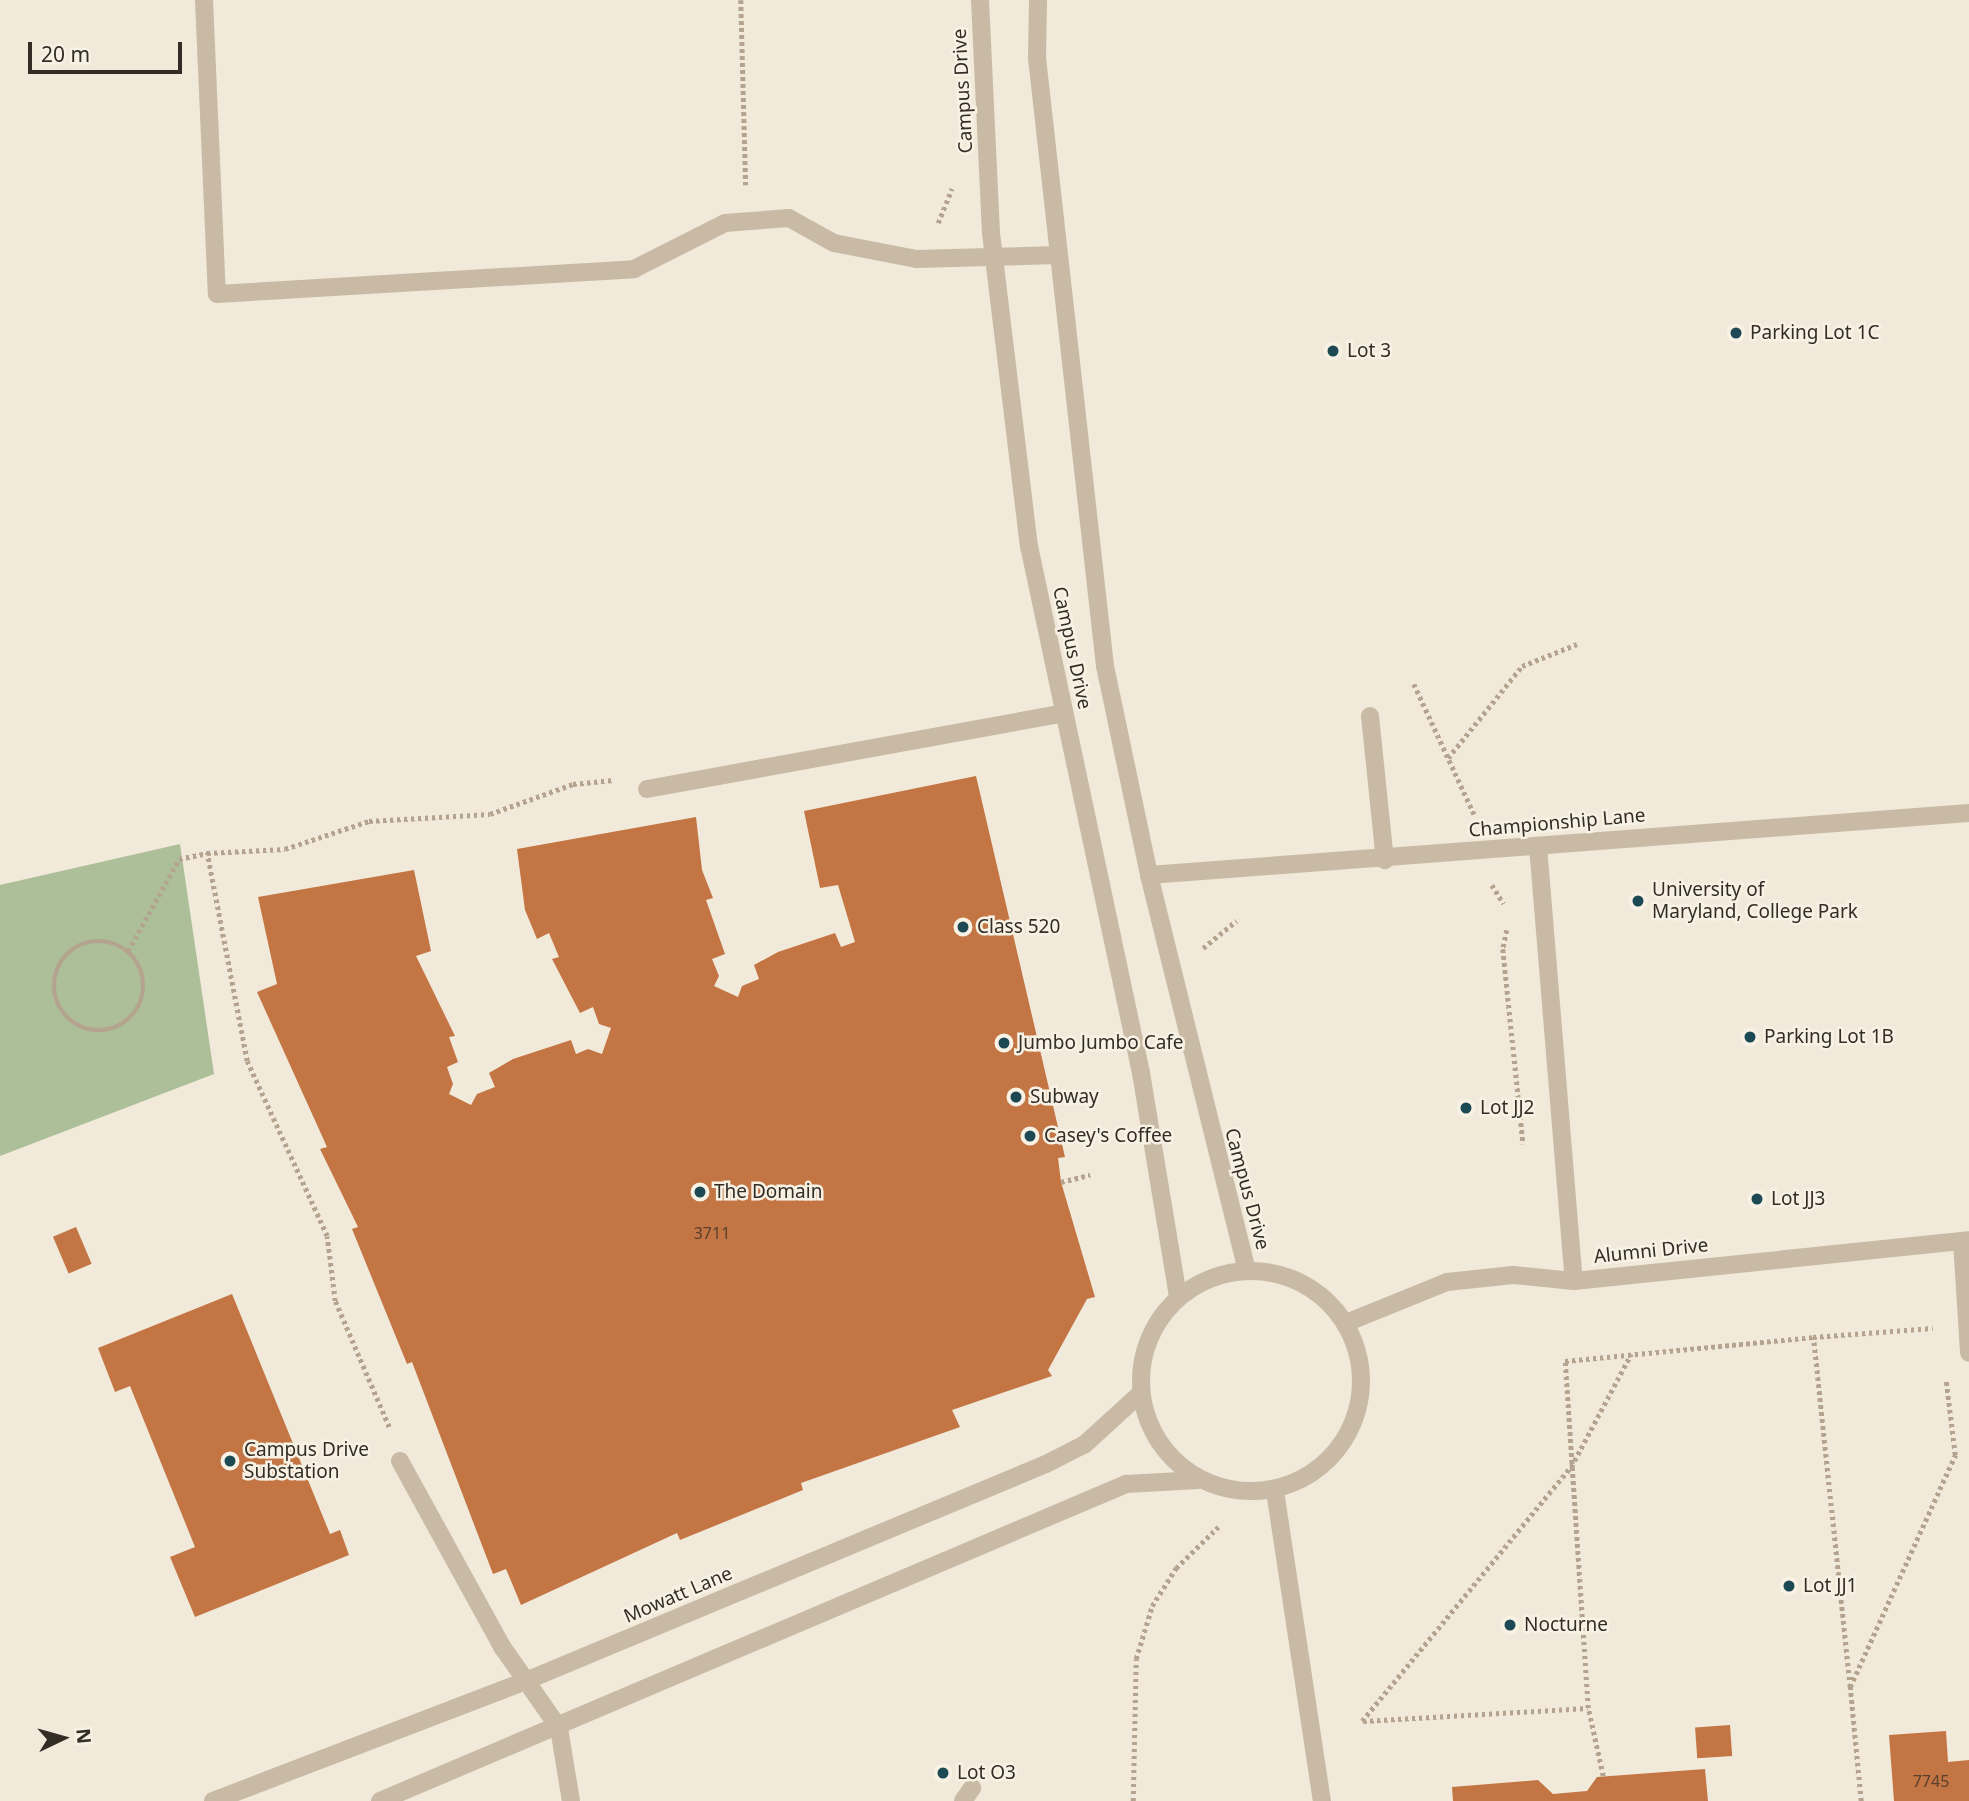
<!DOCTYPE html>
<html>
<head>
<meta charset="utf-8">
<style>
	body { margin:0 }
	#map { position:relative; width:1969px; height:1801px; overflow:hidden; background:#f1e9d9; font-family:"Noto Sans",sans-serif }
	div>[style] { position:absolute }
	.green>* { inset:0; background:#adbf99 }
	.building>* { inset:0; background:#c47544; transform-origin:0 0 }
	.path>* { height:4.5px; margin-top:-2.25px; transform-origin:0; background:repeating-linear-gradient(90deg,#b4a48f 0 3.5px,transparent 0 7px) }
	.path>.ring { margin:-2.25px; padding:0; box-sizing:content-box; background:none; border:4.5px solid #b4a48f; border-radius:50% }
	.minor>* { height:18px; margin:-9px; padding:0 9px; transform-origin:9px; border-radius:9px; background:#c8baa5 }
	.minor>.ring { margin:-9px; padding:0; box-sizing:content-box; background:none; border:18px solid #c8baa5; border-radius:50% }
	.dots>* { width:19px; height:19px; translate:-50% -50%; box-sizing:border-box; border:4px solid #f8f2e5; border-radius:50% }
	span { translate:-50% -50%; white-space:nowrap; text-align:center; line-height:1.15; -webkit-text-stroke:5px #f8f2e5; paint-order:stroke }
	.number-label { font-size:16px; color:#583f2e }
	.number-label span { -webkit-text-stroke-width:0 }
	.street-label { font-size:19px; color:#342d26 }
	.poi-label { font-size:19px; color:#342d26 }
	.left { translate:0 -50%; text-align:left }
	.north { position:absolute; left:28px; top:1703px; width:70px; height:70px; -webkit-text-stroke:5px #f8f2e5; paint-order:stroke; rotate:85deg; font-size:19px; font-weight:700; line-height:28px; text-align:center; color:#342d26 }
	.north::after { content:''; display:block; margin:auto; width:24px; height:32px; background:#342d26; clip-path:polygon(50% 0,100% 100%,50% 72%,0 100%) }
	.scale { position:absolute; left:28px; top:42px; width:154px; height:32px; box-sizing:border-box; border:4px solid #342d26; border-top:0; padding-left:9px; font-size:21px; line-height:24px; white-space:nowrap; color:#342d26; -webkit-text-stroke:5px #f8f2e5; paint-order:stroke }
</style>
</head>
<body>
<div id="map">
	<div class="green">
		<div style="clip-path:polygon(180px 844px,214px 1074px,0 1156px,0 885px)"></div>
	</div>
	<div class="building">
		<div style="clip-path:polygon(976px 776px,1065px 1157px,1058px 1158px,1061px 1182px,1095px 1297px,1087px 1299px,1048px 1370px,1052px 1376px,952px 1410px,960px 1427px,801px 1483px,803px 1490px,680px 1540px,677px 1533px,521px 1605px,506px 1569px,493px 1574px,412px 1362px,407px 1364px,352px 1229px,358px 1227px,320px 1149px,327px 1147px,257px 992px,277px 984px,258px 897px,414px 870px,431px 951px,416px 956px,455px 1036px,449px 1037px,458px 1062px,447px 1067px,453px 1084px,449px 1094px,471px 1105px,477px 1094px,495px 1087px,489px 1073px,513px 1059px,571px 1040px,576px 1054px,588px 1049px,602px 1054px,611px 1028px,599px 1024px,593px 1007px,580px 1013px,552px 959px,559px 957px,549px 933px,537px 939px,525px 910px,517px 849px,696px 817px,702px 870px,713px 898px,706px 900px,725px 954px,712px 959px,719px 976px,714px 986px,738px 997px,742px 986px,759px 979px,754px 965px,778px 952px,835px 933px,841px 947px,855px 942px,838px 885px,820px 888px,804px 811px)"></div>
		<div style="left:76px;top:1227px;width:40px;height:25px;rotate:67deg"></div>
		<div style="clip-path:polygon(232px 1294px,330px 1534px,340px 1530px,349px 1555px,195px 1617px,170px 1557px,195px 1547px,130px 1386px,115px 1392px,98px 1348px)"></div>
		<div style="left:1730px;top:1725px;width:31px;height:35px;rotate:86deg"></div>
		<div style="clip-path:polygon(1946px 1731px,1948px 1762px,1969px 1760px,1969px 1801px,1894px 1801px,1889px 1735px)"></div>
		<div style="clip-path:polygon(1705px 1769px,1708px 1801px,1453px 1801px,1452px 1787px,1538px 1780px,1553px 1794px,1587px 1791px,1597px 1777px)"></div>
	</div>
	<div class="path">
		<div style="left:741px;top:0;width:185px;rotate:88.5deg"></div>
		<div style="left:938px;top:223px;width:37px;rotate:-68deg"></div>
		<div style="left:1414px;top:684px;width:145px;rotate:65.2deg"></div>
		<div style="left:1448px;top:758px;width:118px;rotate:-51.2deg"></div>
		<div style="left:1522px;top:666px;width:59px;rotate:-21.8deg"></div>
		<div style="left:1492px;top:885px;width:22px;rotate:58deg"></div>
		<div style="left:1507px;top:930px;width:19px;rotate:102deg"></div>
		<div style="left:1503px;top:949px;width:196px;rotate:84.1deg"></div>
		<div class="ring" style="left:54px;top:941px;width:85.5px;height:85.5px"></div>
		<div style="left:1203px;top:948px;width:43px;rotate:-39.3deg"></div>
		<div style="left:128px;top:951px;width:105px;rotate:-61deg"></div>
		<div style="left:179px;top:859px;width:29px;rotate:-12deg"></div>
		<div style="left:1061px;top:1182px;width:30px;rotate:-14deg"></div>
		<div style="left:389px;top:1427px;width:137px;rotate:-113.2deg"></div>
		<div style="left:335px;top:1301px;width:65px;rotate:-97deg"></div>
		<div style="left:327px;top:1236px;width:192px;rotate:-114.6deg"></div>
		<div style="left:247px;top:1061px;width:212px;rotate:-100.9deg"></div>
		<div style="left:207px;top:853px;width:78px;rotate:-2.9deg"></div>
		<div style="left:285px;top:849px;width:89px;rotate:-18.4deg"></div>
		<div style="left:369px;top:821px;width:121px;rotate:-3.3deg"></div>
		<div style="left:490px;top:814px;width:88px;rotate:-19.9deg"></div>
		<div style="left:573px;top:784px;width:40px;rotate:-5.7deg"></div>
		<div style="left:1850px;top:1687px;width:352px;rotate:-96deg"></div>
		<div style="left:1813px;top:1337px;width:120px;rotate:-4.3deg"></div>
		<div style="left:1362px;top:1721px;width:329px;rotate:-50.6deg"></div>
		<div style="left:1571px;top:1467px;width:128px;rotate:-62deg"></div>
		<div style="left:1363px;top:1721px;width:225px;rotate:-3.3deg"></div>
		<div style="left:1603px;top:1776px;width:70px;rotate:-102.4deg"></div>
		<div style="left:1588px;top:1708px;width:348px;rotate:-93.8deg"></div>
		<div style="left:1565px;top:1361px;width:249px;rotate:-5.5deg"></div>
		<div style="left:1133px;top:1801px;width:142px;rotate:-88.8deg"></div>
		<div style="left:1136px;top:1659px;width:55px;rotate:-73.2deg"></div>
		<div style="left:1152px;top:1606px;width:45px;rotate:-57.7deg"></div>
		<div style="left:1176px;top:1568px;width:59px;rotate:-44.3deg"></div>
		<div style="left:1861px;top:1801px;width:115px;rotate:-95.5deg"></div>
		<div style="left:1850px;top:1687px;width:255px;rotate:-65.6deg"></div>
		<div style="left:1955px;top:1455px;width:75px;rotate:-96.9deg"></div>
	</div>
	<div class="minor">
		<div style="left:204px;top:0;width:294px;rotate:87.5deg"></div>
		<div style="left:217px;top:294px;width:418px;rotate:-3.4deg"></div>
		<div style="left:634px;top:269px;width:102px;rotate:-26.8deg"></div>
		<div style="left:725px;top:223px;width:64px;rotate:-4.5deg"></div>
		<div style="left:789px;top:218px;width:51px;rotate:29.1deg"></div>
		<div style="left:834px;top:243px;width:84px;rotate:11deg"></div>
		<div style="left:916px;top:259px;width:142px;rotate:-1.6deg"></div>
		<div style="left:980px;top:0;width:233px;rotate:87.3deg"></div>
		<div style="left:991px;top:233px;width:315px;rotate:83.1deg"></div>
		<div style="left:1029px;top:546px;width:539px;rotate:78deg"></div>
		<div style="left:1141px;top:1073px;width:227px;rotate:80.6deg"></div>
		<div style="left:1038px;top:0;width:58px;rotate:91deg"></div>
		<div style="left:1037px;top:58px;width:612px;rotate:83.62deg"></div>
		<div style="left:1105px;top:666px;width:214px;rotate:78.1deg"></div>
		<div style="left:1149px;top:875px;width:407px;rotate:76.1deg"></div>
		<div style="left:1370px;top:716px;width:145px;rotate:84.1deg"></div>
		<div style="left:647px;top:789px;width:424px;rotate:-10.3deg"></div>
		<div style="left:1538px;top:846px;width:436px;rotate:85.3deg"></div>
		<div style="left:1149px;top:875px;width:822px;rotate:-4.32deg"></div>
		<div style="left:1962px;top:1241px;width:112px;rotate:86.4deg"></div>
		<div class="ring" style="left:1141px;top:1271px;width:202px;height:202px"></div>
		<div style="left:1346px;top:1323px;width:109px;rotate:-22.1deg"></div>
		<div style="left:1447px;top:1282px;width:66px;rotate:-6.1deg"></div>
		<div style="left:1513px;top:1275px;width:61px;rotate:5.6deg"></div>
		<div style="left:1574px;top:1281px;width:397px;rotate:-5.9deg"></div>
		<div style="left:400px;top:1461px;width:213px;rotate:61.2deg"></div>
		<div style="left:503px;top:1648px;width:98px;rotate:55deg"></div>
		<div style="left:559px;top:1728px;width:74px;rotate:80.7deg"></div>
		<div style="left:1275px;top:1491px;width:314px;rotate:81.4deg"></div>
		<div style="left:213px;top:1801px;width:337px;rotate:-21deg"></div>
		<div style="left:528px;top:1680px;width:561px;rotate:-22.64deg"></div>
		<div style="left:1046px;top:1464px;width:44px;rotate:-27.1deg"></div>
		<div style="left:1085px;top:1444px;width:74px;rotate:-42.3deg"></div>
		<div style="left:380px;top:1801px;width:811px;rotate:-23.02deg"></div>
		<div style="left:1126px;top:1484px;width:72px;rotate:-3.2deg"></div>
		<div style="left:963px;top:1801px;width:16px;rotate:-55deg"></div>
	</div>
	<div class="dots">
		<div style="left:1736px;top:333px;background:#1d4954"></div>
		<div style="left:1333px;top:351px;background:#1d4954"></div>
		<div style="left:1638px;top:901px;background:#1d4954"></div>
		<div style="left:963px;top:927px;background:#1d4954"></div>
		<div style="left:1750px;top:1037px;background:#1d4954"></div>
		<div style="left:1004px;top:1043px;background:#1d4954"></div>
		<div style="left:1016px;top:1097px;background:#1d4954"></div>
		<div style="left:1466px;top:1108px;background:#1d4954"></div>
		<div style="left:1030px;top:1136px;background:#1d4954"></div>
		<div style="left:700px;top:1192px;background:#1d4954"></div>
		<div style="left:1757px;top:1199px;background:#1d4954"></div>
		<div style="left:230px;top:1461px;background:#1d4954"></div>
		<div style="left:1789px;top:1586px;background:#1d4954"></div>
		<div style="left:1510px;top:1625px;background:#1d4954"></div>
		<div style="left:943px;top:1773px;background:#1d4954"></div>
	</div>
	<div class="number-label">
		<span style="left:712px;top:1233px">3711</span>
		<span style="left:1931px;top:1781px">7745</span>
	</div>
	<div class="street-label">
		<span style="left:963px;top:91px;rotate:-93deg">Campus Drive</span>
		<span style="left:1072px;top:648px;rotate:78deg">Campus Drive</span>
		<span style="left:1557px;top:823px;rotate:-5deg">Championship Lane</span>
		<span style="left:1247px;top:1189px;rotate:75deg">Campus Drive</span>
		<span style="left:1651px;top:1251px;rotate:-6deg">Alumni Drive</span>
		<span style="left:678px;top:1595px;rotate:-23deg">Mowatt Lane</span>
	</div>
	<div class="poi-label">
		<span class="left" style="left:1750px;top:333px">Parking Lot 1C</span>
		<span class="left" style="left:1347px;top:351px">Lot 3</span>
		<span class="left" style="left:1652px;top:901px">University of<br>Maryland, College Park</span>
		<span class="left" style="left:977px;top:927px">Class 520</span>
		<span class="left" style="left:1764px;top:1037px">Parking Lot 1B</span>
		<span class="left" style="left:1018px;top:1043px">Jumbo Jumbo Cafe</span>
		<span class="left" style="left:1030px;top:1097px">Subway</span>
		<span class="left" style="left:1480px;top:1108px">Lot JJ2</span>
		<span class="left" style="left:1044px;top:1136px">Casey's Coffee</span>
		<span class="left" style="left:714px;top:1192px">The Domain</span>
		<span class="left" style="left:1771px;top:1199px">Lot JJ3</span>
		<span class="left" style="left:244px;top:1461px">Campus Drive<br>Substation</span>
		<span class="left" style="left:1803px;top:1586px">Lot JJ1</span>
		<span class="left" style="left:1524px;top:1625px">Nocturne</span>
		<span class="left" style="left:957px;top:1773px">Lot O3</span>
	</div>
	<div class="north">N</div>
	<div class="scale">20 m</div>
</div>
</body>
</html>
